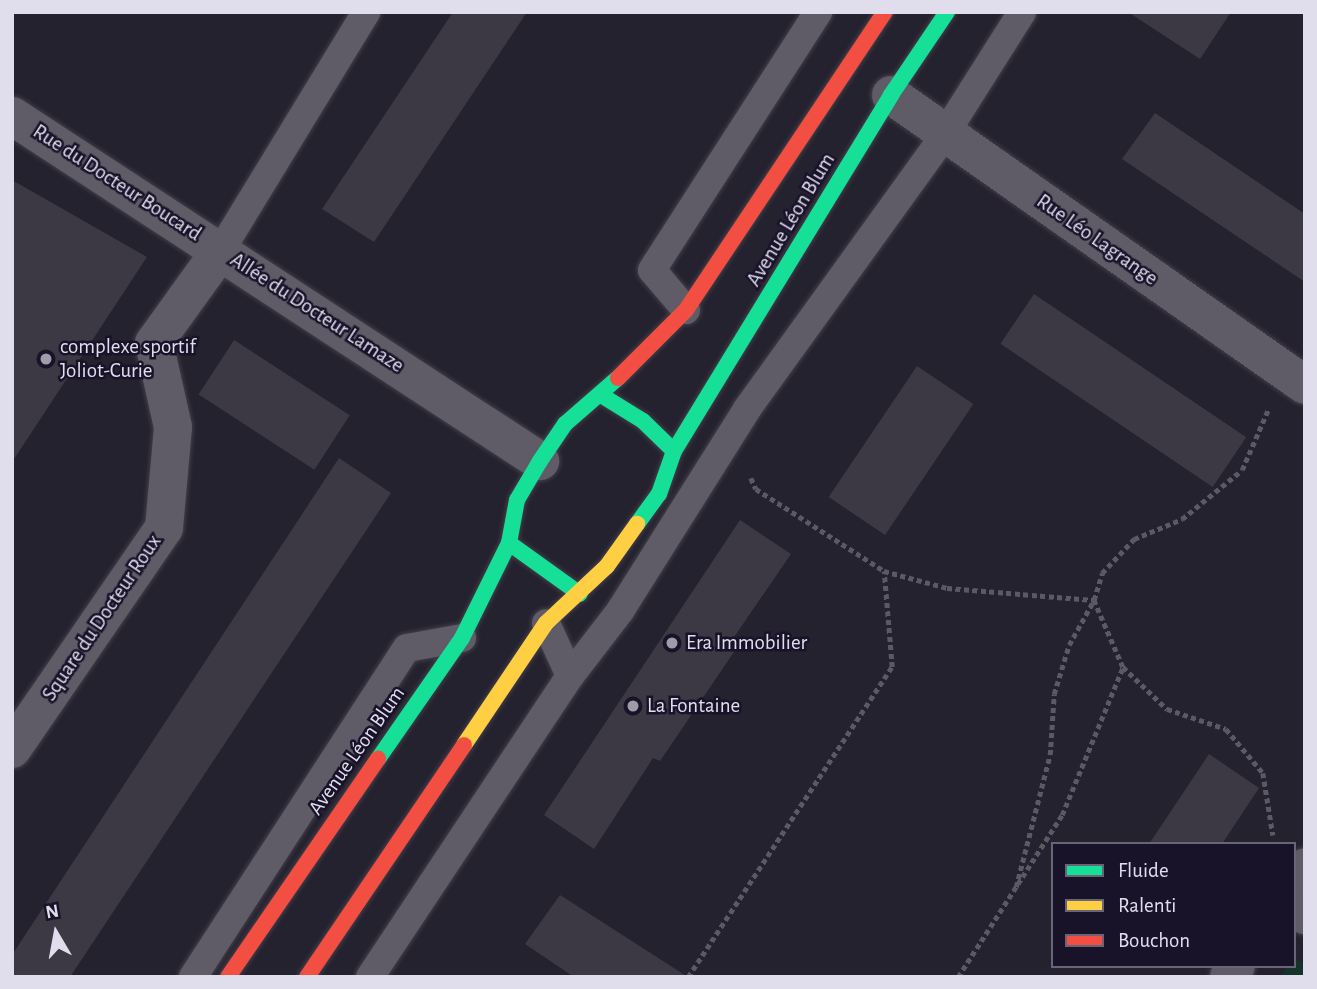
<!DOCTYPE html>
<html>
<head>
<meta charset="utf-8">
<style>
	body { margin:0 }
	#map { position:relative; width:1317px; height:989px; overflow:hidden; background:#25222f; font-family:"Alegreya Sans",sans-serif }
	div>[style] { position:absolute }
	.green>* { inset:0; background:#143429 }
	.building>* { inset:0; background:#3c3944; transform-origin:0 0 }
	.path>* { height:4.5px; margin-top:-2.25px; transform-origin:0; background:repeating-linear-gradient(90deg,#5c5965 0 5px,transparent 0 8.5px) }
	.roads { filter:drop-shadow(0 0 2px #413e49) drop-shadow(0 0 2px #413e49) }
	.lane>* { height:28px; margin:-14px; padding:0 14px; transform-origin:14px; border-radius:14px; background:#5f5c67 }
	.street>* { height:38px; margin:-19px; padding:0 19px; transform-origin:19px; border-radius:19px; background:#5f5c67 }
	.fast>* { height:16px; margin:-8px; padding:0 8px; transform-origin:8px; border-radius:8px; background:#16e098 }
	.slow>* { height:16px; margin:-8px; padding:0 8px; transform-origin:8px; border-radius:8px; background:#ffcf43 }
	.jam>* { height:16px; margin:-8px; padding:0 8px; transform-origin:8px; border-radius:8px; background:#f24e42 }
	.dots>* { width:19px; height:19px; translate:-50% -50%; box-sizing:border-box; border:4px solid #19132a; border-radius:50% }
	span { translate:-50% -50%; white-space:nowrap; text-align:center; line-height:1.15; -webkit-text-stroke:5px #19132a; paint-order:stroke }
	.street-label { font-size:21px; color:#e0dded }
	.poi-label { font-size:21px; color:#e0dded }
	.left { translate:0 -50%; text-align:left }
	.frame { position:absolute; inset:0; border:14px solid #e0dded; pointer-events:none }
	.legend { position:absolute; left:1051px; top:842px; width:245px; height:126px; box-sizing:border-box; background:#19132a; border:2px solid #696478; margin:0; padding:9px 12px; list-style:none; font-size:21px; color:#e0dded }
	.legend li { display:flex; align-items:center; gap:14px; height:35px }
	.legend b { width:35px; border:2px solid #696478 }
	.north { position:absolute; left:21px; top:898px; width:70px; height:70px; -webkit-text-stroke:5px #19132a; paint-order:stroke; rotate:350deg; font-size:19px; font-weight:700; line-height:28px; text-align:center; color:#e0dded }
	.north::after { content:''; display:block; margin:auto; width:24px; height:32px; background:#e0dded; clip-path:polygon(50% 0,100% 100%,50% 72%,0 100%) }
</style>
</head>
<body>
<div id="map">
	<div class="green">
		<div style="clip-path:polygon(1294px 957px,1305px 964px,1305px 977px,1280px 977px,1287px 966px,1294px 966px)"></div>
	</div>
	<div class="building">
		<div style="clip-path:polygon(453px 12px,527px 12px,374px 242px,322px 209px)"></div>
		<div style="clip-path:polygon(1128px 12px,1231px 12px,1200px 59px)"></div>
		<div style="clip-path:polygon(1155px 113px,1305px 214px,1305px 282px,1122px 159px)"></div>
		<div style="clip-path:polygon(12px 180px,147px 257px,12px 462px)"></div>
		<div style="left:1034px;top:294px;width:256px;height:60px;rotate:34deg"></div>
		<div style="left:234px;top:340px;width:138px;height:65px;rotate:33deg"></div>
		<div style="left:917px;top:366px;width:68px;height:158px;rotate:34deg"></div>
		<div style="clip-path:polygon(339px 458px,391px 493px,70px 977px,12px 977px,12px 955px)"></div>
		<div style="clip-path:polygon(740px 520px,791px 554px,732px 640px,738px 646px,660px 761px,653px 758px,594px 849px,544px 815px)"></div>
		<div style="clip-path:polygon(1209px 754px,1259px 788px,1222px 844px,1149px 844px)"></div>
		<div style="clip-path:polygon(560px 895px,688px 977px,574px 977px,525px 944px)"></div>
	</div>
	<div class="path">
		<div style="left:751px;top:478px;width:12px;rotate:66deg"></div>
		<div style="left:756px;top:489px;width:152px;rotate:32.6deg"></div>
		<div style="left:884px;top:571px;width:65px;rotate:15.1deg"></div>
		<div style="left:947px;top:588px;width:147px;rotate:4.7deg"></div>
		<div style="left:1094px;top:600px;width:73px;rotate:66.6deg"></div>
		<div style="left:1123px;top:667px;width:61px;rotate:43.7deg"></div>
		<div style="left:1167px;top:709px;width:62px;rotate:18.7deg"></div>
		<div style="left:1226px;top:729px;width:57px;rotate:49.9deg"></div>
		<div style="left:1263px;top:773px;width:63px;rotate:80.8deg"></div>
		<div style="left:1016px;top:887px;width:136px;rotate:-75.6deg"></div>
		<div style="left:1050px;top:755px;width:61px;rotate:-86.2deg"></div>
		<div style="left:1054px;top:694px;width:51px;rotate:-73deg"></div>
		<div style="left:1069px;top:645px;width:51px;rotate:-60.9deg"></div>
		<div style="left:1094px;top:600px;width:28px;rotate:-73deg"></div>
		<div style="left:1102px;top:573px;width:47px;rotate:-46.7deg"></div>
		<div style="left:1134px;top:539px;width:52px;rotate:-22.6deg"></div>
		<div style="left:1182px;top:519px;width:77px;rotate:-39.2deg"></div>
		<div style="left:1242px;top:470px;width:65px;rotate:-66.6deg"></div>
		<div style="left:688px;top:977px;width:371px;rotate:-56.7deg"></div>
		<div style="left:892px;top:667px;width:96px;rotate:-94.8deg"></div>
		<div style="left:958px;top:977px;width:193px;rotate:-57.3deg"></div>
		<div style="left:1062px;top:815px;width:160px;rotate:-67.6deg"></div>
	</div>
	<div class="roads">
		<div class="lane">
			<div style="left:221px;top:250px;width:279px;rotate:-58.6deg"></div>
			<div style="left:686px;top:310px;width:52px;rotate:-130.4deg"></div>
			<div style="left:652px;top:270px;width:307px;rotate:-57.2deg"></div>
			<div style="left:570px;top:676px;width:82px;rotate:-52.4deg"></div>
			<div style="left:620px;top:611px;width:239px;rotate:-57.8deg"></div>
			<div style="left:747px;top:409px;width:339px;rotate:-54.2deg"></div>
			<div style="left:945px;top:134px;width:144px;rotate:-57.7deg"></div>
			<div style="left:193px;top:977px;width:392px;rotate:-57deg"></div>
			<div style="left:407px;top:648px;width:56px;rotate:-10.3deg"></div>
			<div style="left:370px;top:977px;width:361px;rotate:-56.4deg"></div>
			<div style="left:570px;top:676px;width:58px;rotate:-114.4deg"></div>
		</div>
		<div class="street">
			<div style="left:891px;top:95px;width:505px;rotate:35.01deg"></div>
			<div style="left:12px;top:116px;width:631px;rotate:33.16deg"></div>
			<div style="left:12px;top:749px;width:268px;rotate:-55.5deg"></div>
			<div style="left:164px;top:528px;width:101px;rotate:-84.9deg"></div>
			<div style="left:173px;top:427px;width:86px;rotate:-102.7deg"></div>
			<div style="left:154px;top:343px;width:115px;rotate:-54.2deg"></div>
			<div style="left:1294px;top:883px;width:19px;rotate:-55deg"></div>
			<div style="left:1294px;top:909px;width:13px;rotate:29deg"></div>
			<div style="left:1229px;top:977px;width:13px;rotate:-58deg"></div>
		</div>
		<div class="fast">
			<div style="left:601px;top:395px;width:49px;rotate:31.8deg"></div>
			<div style="left:643px;top:421px;width:43px;rotate:44.1deg"></div>
			<div style="left:637px;top:524px;width:37px;rotate:-54deg"></div>
			<div style="left:659px;top:494px;width:46px;rotate:-70.8deg"></div>
			<div style="left:674px;top:451px;width:417px;rotate:-58.6deg"></div>
			<div style="left:891px;top:95px;width:100px;rotate:-56deg"></div>
			<div style="left:509px;top:543px;width:87px;rotate:35.7deg"></div>
			<div style="left:378px;top:759px;width:147px;rotate:-55.2deg"></div>
			<div style="left:462px;top:638px;width:106px;rotate:-63.7deg"></div>
			<div style="left:509px;top:543px;width:44px;rotate:-79.5deg"></div>
			<div style="left:517px;top:500px;width:45px;rotate:-59.5deg"></div>
			<div style="left:540px;top:461px;width:45px;rotate:-56deg"></div>
			<div style="left:565px;top:424px;width:70px;rotate:-41deg"></div>
		</div>
		<div class="slow">
			<div style="left:464px;top:745px;width:147px;rotate:-56.1deg"></div>
			<div style="left:546px;top:623px;width:83px;rotate:-43.1deg"></div>
			<div style="left:607px;top:566px;width:52px;rotate:-54.5deg"></div>
		</div>
		<div class="jam">
			<div style="left:618px;top:378px;width:96px;rotate:-45deg"></div>
			<div style="left:686px;top:310px;width:358px;rotate:-56.3deg"></div>
			<div style="left:228px;top:977px;width:265px;rotate:-55.5deg"></div>
			<div style="left:307px;top:977px;width:280px;rotate:-55.9deg"></div>
		</div>
	</div>
	<div class="dots">
		<div style="left:46px;top:359px;background:#9f9caa"></div>
		<div style="left:672px;top:643px;background:#9f9caa"></div>
		<div style="left:633px;top:706px;background:#9f9caa"></div>
	</div>
	<div class="street-label">
		<span style="left:117px;top:183px;rotate:33deg">Rue du Docteur Boucard</span>
		<span style="left:791px;top:220px;rotate:-59deg">Avenue Léon Blum</span>
		<span style="left:1097px;top:240px;rotate:35deg">Rue Léo Lagrange</span>
		<span style="left:317px;top:313px;rotate:33deg">Allée du Docteur Lamaze</span>
		<span style="left:102px;top:618px;rotate:-56deg">Square du Docteur Roux</span>
		<span style="left:357px;top:751px;rotate:-55deg">Avenue Léon Blum</span>
	</div>
	<div class="poi-label">
		<span class="left" style="left:60px;top:359px">complexe sportif<br>Joliot-Curie</span>
		<span class="left" style="left:686px;top:643px">Era Immobilier</span>
		<span class="left" style="left:647px;top:706px">La Fontaine</span>
	</div>
	<div class="frame"></div>
	<ul class="legend">
	<li><b style="height:9px;background:#16e098"></b>Fluide</li>
	<li><b style="height:9px;background:#ffcf43"></b>Ralenti</li>
	<li><b style="height:9px;background:#f24e42"></b>Bouchon</li>
	</ul>
	<div class="north">N</div>
</div>
</body>
</html>
